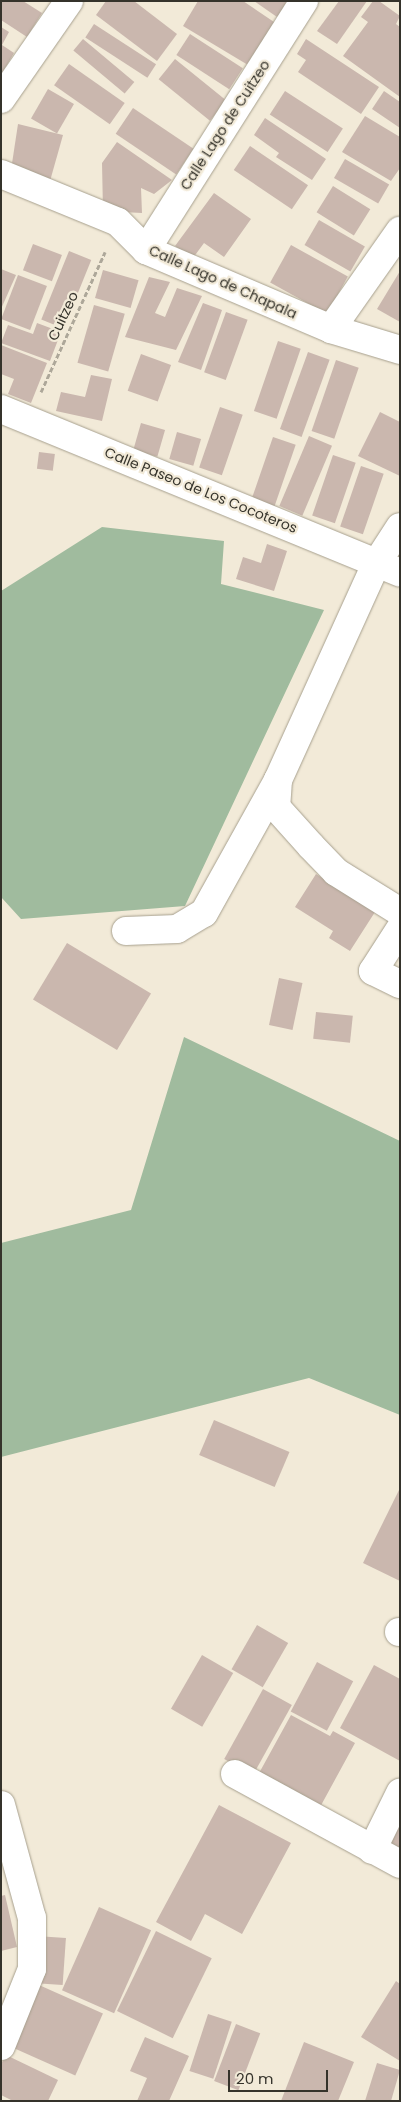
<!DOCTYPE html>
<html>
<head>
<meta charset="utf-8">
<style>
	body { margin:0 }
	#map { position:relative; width:401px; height:2102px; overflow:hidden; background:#f2ead8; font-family:Poppins,sans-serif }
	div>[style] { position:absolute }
	.forest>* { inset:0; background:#a0bb9e }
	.building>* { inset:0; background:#cab7ae; transform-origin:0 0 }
	.path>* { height:3px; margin-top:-1.5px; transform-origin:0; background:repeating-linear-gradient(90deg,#ada799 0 5px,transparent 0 7.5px) }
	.roads { filter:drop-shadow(0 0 1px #a7a08e) drop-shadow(0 0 1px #a7a08e) }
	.street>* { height:28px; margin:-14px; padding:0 14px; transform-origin:14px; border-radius:14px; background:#fff }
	span { translate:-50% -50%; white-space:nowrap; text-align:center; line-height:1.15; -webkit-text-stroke:4.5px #f2ead8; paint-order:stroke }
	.street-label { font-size:14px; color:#35332b }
	.frame { position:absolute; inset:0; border:2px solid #35332b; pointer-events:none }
	.scale { position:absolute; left:228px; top:2070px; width:100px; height:22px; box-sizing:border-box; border:2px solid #35332b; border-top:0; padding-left:6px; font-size:15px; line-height:18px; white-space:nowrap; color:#35332b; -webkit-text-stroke:4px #f2ead8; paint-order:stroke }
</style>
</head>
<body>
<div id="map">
	<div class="forest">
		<div style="clip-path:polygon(102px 527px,224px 541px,221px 584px,324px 610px,185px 906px,21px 919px,1px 897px,1px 591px)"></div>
		<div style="clip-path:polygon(184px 1037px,400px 1141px,400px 1415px,309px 1378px,1px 1457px,1px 1243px,131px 1210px)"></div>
	</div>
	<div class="building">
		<div style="clip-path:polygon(1px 1px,23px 1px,42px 13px,27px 37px,1px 20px)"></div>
		<div style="clip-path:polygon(106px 1px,134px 1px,177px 34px,157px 61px,96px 15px)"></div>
		<div style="clip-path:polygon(198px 1px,243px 1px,277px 24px,248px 65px,183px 26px)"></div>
		<div style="clip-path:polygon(254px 1px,288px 1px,277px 17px)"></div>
		<div style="clip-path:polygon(339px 1px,367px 1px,337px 44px,317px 31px)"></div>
		<div style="clip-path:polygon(373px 1px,379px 1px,400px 16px,396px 24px,400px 27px,400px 97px,343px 56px,368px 22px,361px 17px)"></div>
		<div style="left:94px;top:24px;width:74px;height:16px;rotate:33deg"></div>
		<div style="clip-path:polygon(1px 27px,9px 32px,2px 45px,14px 53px,1px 75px)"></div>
		<div style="left:190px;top:34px;width:63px;height:25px;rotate:33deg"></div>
		<div style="left:83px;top:39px;width:67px;height:15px;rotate:40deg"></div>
		<div style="clip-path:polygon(306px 39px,379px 87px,361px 114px,298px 72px,306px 60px,297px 54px)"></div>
		<div style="left:175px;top:59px;width:66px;height:26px;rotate:39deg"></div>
		<div style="left:69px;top:64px;width:68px;height:26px;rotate:35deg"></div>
		<div style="left:48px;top:89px;width:30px;height:34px;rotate:30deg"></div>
		<div style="left:285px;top:91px;width:69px;height:28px;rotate:33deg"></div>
		<div style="clip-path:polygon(384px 91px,400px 102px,400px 128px,372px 109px)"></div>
		<div style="left:133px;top:108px;width:73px;height:31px;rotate:34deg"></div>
		<div style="clip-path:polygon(365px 116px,400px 137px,400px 168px,391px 181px,342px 152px)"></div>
		<div style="clip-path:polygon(265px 118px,326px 159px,312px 180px,276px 157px,279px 153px,254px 135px)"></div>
		<div style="clip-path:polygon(18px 124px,63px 135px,50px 181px,11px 170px)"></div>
		<div style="clip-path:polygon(117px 142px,172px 180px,154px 194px,141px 188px,142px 213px,103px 211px,102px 163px)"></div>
		<div style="left:250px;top:146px;width:70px;height:29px;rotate:34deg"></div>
		<div style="left:345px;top:159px;width:51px;height:22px;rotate:30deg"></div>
		<div style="left:333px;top:186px;width:44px;height:31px;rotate:32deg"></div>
		<div style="clip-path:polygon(214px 193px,251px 219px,224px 257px,204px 243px,193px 258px,175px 246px)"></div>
		<div style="left:319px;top:220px;width:53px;height:29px;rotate:30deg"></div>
		<div style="left:33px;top:244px;width:31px;height:28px;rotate:21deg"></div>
		<div style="left:291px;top:245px;width:65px;height:43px;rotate:29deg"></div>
		<div style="left:69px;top:251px;width:24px;height:74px;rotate:22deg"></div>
		<div style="clip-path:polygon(1px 269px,16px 275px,1px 309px)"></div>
		<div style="left:103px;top:270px;width:37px;height:29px;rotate:16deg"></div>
		<div style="clip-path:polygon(400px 271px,400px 322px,377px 309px)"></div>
		<div style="left:18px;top:275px;width:31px;height:47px;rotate:21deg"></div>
		<div style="clip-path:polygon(149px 277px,170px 282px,155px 313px,165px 317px,177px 288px,202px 296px,176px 350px,125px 337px)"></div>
		<div style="clip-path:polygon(203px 303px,222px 310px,201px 370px,178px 362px)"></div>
		<div style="left:94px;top:305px;width:32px;height:60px;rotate:16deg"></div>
		<div style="left:226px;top:312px;width:23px;height:64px;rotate:20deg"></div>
		<div style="clip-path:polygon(37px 323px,61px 332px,50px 361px,1px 343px,8px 325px,33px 334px)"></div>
		<div style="left:278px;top:341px;width:24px;height:74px;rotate:19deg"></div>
		<div style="clip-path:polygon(1px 345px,47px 363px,31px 403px,8px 394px,14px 379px,1px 374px)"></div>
		<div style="left:308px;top:352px;width:23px;height:82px;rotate:20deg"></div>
		<div style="left:141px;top:354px;width:32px;height:39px;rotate:20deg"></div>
		<div style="left:336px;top:360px;width:24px;height:75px;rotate:19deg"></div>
		<div style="clip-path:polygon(91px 375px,112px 379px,102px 421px,56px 411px,61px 392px,85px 397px)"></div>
		<div style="left:220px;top:407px;width:24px;height:64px;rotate:19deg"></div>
		<div style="clip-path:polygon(380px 412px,400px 422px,400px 476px,358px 456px)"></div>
		<div style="left:141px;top:423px;width:25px;height:28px;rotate:16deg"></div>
		<div style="left:177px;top:432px;width:25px;height:28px;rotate:16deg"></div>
		<div style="left:309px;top:436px;width:25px;height:76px;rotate:23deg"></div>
		<div style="left:273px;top:437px;width:24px;height:65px;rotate:19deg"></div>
		<div style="left:39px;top:452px;width:16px;height:17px;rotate:7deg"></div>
		<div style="left:333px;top:455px;width:24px;height:64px;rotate:19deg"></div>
		<div style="left:361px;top:466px;width:24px;height:64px;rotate:19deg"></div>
		<div style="clip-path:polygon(267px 544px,287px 551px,274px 591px,236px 579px,243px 557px,261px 563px)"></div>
		<div style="clip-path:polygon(316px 874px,375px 912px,350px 951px,329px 938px,333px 931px,295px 907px)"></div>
		<div style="left:67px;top:943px;width:98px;height:66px;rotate:31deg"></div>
		<div style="left:279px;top:978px;width:24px;height:48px;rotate:12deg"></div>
		<div style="left:316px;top:1012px;width:37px;height:27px;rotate:6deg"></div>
		<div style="left:214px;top:1420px;width:82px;height:38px;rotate:23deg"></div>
		<div style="clip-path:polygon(400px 1488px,400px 1581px,363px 1563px)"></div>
		<div style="left:257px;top:1625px;width:36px;height:51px;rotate:30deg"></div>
		<div style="left:202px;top:1655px;width:36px;height:62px;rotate:30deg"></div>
		<div style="left:317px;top:1662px;width:41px;height:56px;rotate:28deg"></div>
		<div style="clip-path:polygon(374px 1665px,400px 1679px,400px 1761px,340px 1728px)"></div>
		<div style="left:263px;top:1689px;width:33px;height:80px;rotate:29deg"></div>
		<div style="clip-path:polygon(291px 1715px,330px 1736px,333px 1731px,355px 1743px,319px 1809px,258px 1775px)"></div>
		<div style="clip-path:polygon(219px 1805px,291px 1843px,242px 1934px,205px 1914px,191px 1941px,156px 1922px)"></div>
		<div style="clip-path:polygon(400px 1812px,400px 1861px,380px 1851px)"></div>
		<div style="clip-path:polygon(5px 1895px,17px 1947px,1px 1951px,1px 1896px)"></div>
		<div style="left:99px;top:1907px;width:57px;height:91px;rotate:24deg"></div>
		<div style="left:156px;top:1931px;width:62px;height:89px;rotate:26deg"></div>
		<div style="left:36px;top:1936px;width:30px;height:47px;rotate:4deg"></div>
		<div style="clip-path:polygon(396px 1981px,400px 1984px,400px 2061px,361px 2037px)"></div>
		<div style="left:39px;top:1985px;width:70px;height:68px;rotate:24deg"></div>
		<div style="left:208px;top:2014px;width:25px;height:60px;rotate:18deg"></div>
		<div style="left:236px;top:2024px;width:26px;height:61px;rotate:21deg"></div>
		<div style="clip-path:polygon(145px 2037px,189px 2056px,169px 2101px,137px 2101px,147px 2078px,130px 2071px)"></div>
		<div style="clip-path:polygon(304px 2042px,354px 2062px,338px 2101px,281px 2101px)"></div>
		<div style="clip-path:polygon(6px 2055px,58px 2080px,48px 2101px,13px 2101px,1px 2095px,1px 2064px)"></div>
		<div style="clip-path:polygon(377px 2063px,400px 2070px,391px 2101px,365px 2101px)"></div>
	</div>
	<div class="path">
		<div style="left:41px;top:392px;width:154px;rotate:-65.4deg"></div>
	</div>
	<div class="roads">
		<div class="street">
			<div style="left:1px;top:99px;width:119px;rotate:-55.2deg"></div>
			<div style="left:1px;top:174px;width:126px;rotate:22.3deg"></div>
			<div style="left:118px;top:222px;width:40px;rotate:45deg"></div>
			<div style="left:146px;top:250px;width:201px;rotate:23.1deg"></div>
			<div style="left:331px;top:329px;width:72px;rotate:16.9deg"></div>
			<div style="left:146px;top:250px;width:295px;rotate:-57.6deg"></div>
			<div style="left:331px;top:329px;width:120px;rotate:-54.9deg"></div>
			<div style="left:1px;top:409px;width:431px;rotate:22.3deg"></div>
			<div style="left:278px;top:780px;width:27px;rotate:94deg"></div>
			<div style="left:276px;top:807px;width:52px;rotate:48.1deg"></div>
			<div style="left:311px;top:846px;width:36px;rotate:46deg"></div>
			<div style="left:336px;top:872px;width:75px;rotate:32deg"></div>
			<div style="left:400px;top:929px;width:50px;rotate:122.7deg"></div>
			<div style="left:373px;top:971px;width:30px;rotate:26deg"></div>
			<div style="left:126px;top:931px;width:51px;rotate:-2.2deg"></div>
			<div style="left:177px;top:929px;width:31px;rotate:-31deg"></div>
			<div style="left:204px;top:913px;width:152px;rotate:-60.9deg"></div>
			<div style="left:278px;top:780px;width:237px;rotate:-65.6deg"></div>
			<div style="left:376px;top:564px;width:44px;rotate:-57deg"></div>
			<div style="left:399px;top:1632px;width:1px"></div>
			<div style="left:235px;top:1774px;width:188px;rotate:28.6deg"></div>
			<div style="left:1px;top:1805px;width:117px;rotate:74.7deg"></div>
			<div style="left:32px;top:1918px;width:51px;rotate:90deg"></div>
			<div style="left:32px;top:1969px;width:83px;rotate:111.9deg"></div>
			<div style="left:372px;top:1850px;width:64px;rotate:-63.8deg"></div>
		</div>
	</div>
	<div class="street-label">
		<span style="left:225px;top:125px;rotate:-57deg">Calle Lago de Cuitzeo</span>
		<span style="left:223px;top:282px;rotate:24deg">Calle Lago de Chapala</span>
		<span style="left:63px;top:316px;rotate:-65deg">Cuitzeo</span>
		<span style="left:201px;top:490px;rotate:22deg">Calle Paseo de Los Cocoteros</span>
	</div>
	<div class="frame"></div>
	<div class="scale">20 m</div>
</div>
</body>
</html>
